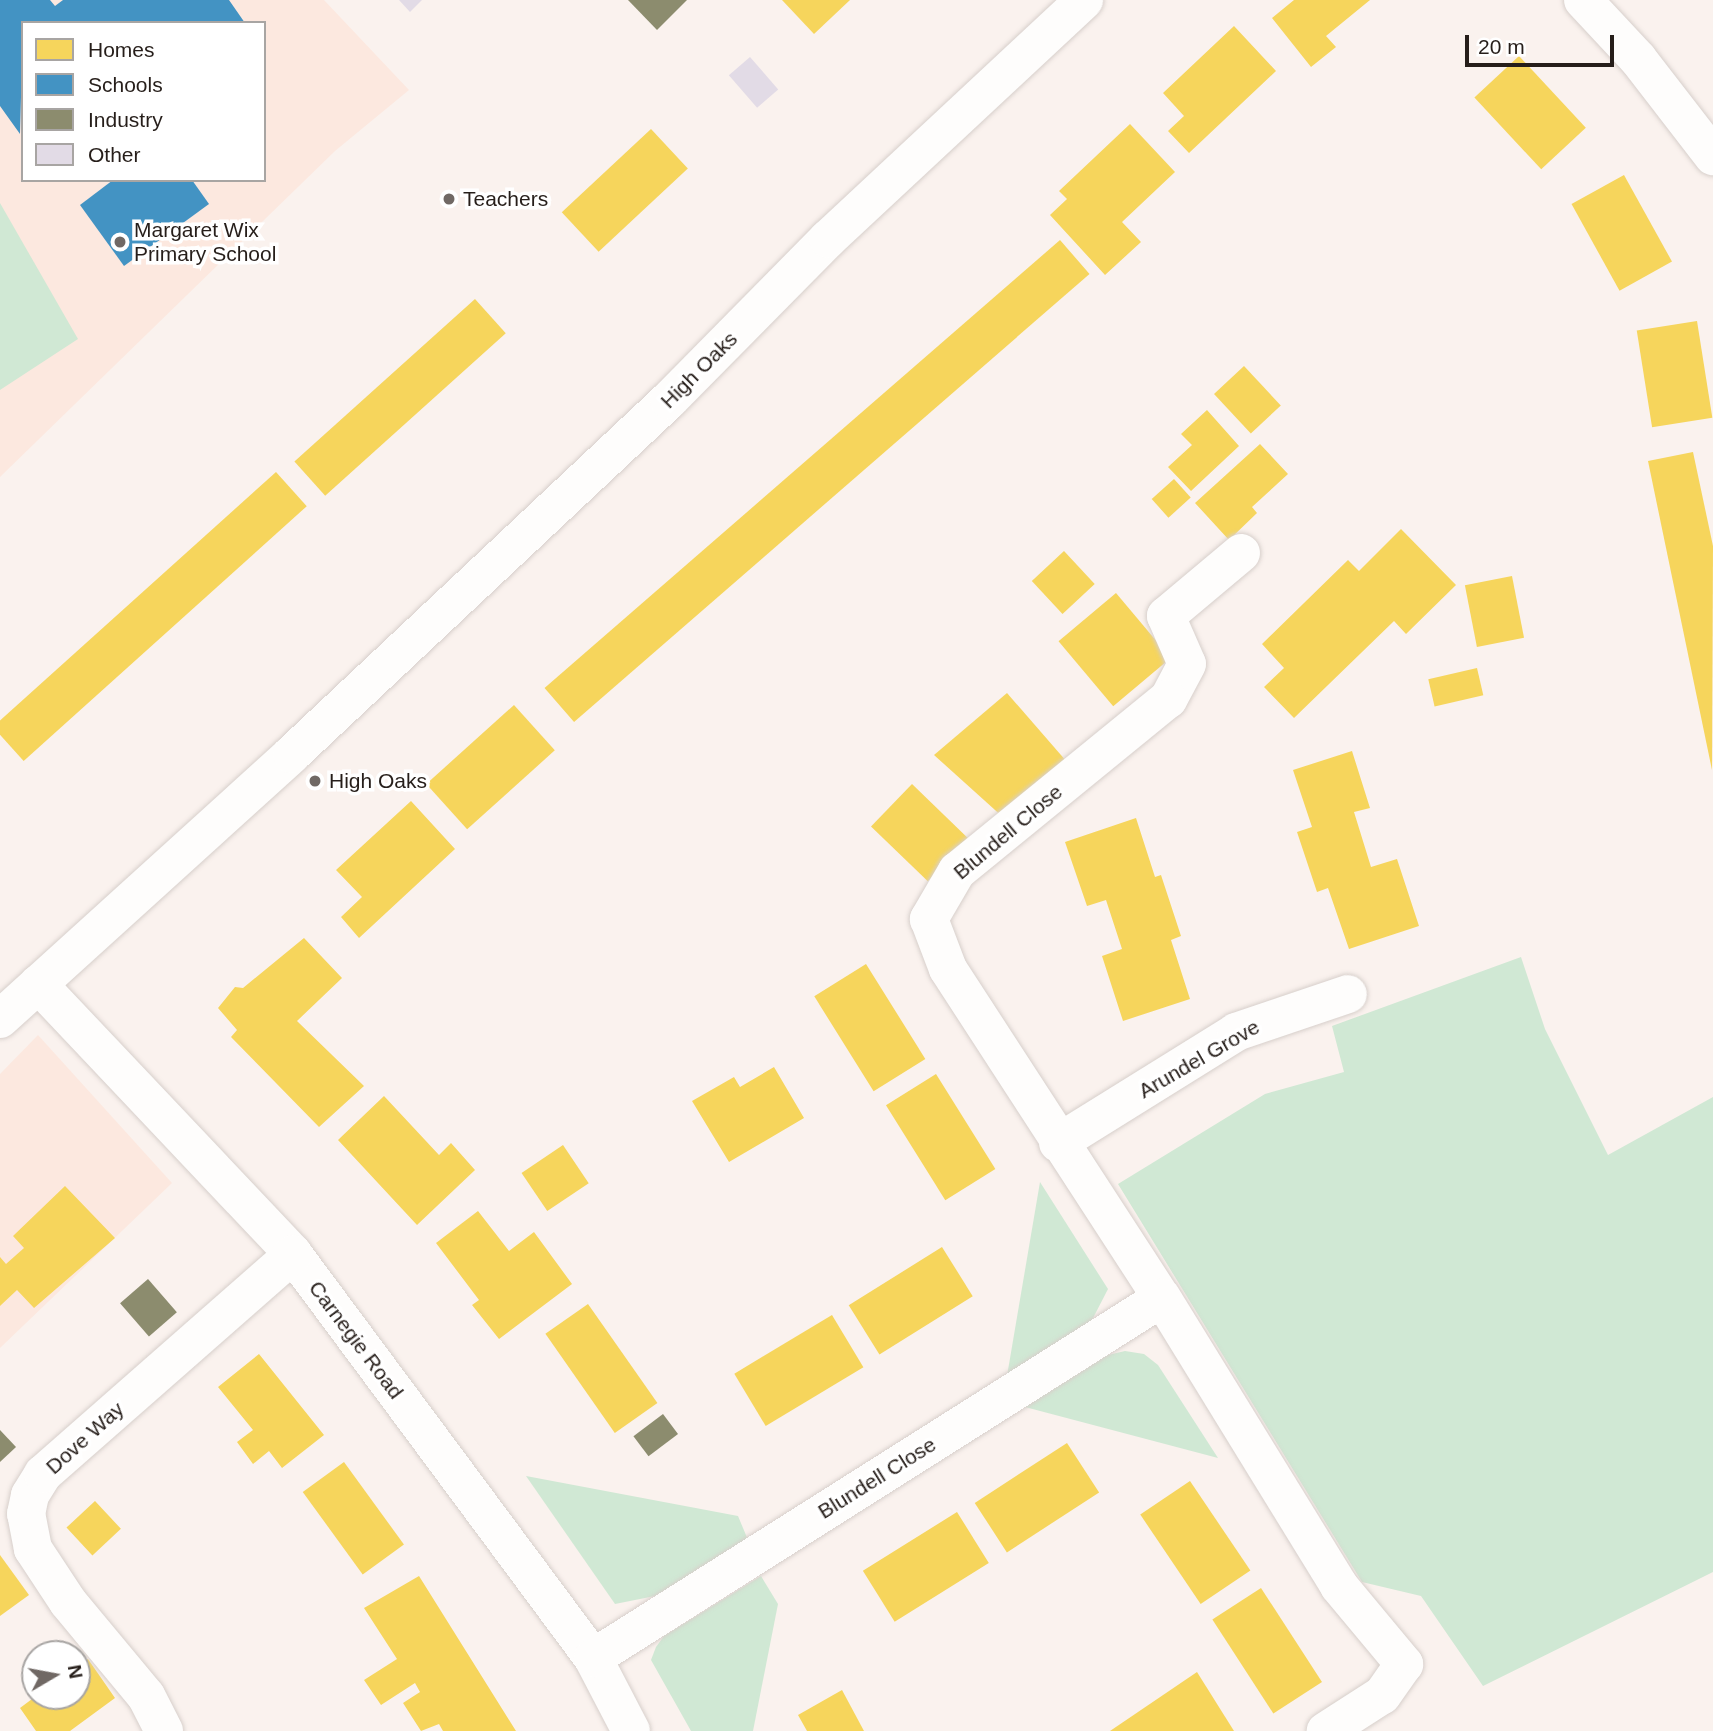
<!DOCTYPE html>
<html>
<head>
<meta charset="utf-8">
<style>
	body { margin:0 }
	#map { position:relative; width:1713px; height:1731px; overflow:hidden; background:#faf2ee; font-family:Helvetica,sans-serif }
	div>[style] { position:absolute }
	.built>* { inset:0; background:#fce8df }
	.green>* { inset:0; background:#d0e8d4 }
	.homes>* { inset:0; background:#f6d55c; transform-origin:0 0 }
	.schools>* { inset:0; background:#4393c3 }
	.industry>* { inset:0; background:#8c8c6e; transform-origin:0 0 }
	.building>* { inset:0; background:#e2dbe6; transform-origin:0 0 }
	.roads { filter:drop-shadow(0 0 2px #d7cfcb) drop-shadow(0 0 2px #d7cfcb) }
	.minor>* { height:38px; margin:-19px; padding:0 19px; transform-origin:19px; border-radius:19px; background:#fefdfc }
	.dots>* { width:19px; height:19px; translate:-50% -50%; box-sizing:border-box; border:4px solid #fff; border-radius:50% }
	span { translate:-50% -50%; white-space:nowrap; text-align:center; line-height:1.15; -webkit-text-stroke:7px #fff; paint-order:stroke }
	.poi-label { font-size:21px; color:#261e1a }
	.left { translate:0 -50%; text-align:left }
	.street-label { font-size:21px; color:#261e1a }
	.legend { position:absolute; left:21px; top:21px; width:245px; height:161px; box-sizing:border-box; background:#fff; border:2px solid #a8a5a3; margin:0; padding:9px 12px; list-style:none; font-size:21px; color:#261e1a }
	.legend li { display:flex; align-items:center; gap:14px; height:35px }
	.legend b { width:35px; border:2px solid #a8a5a3 }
	.north { position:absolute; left:21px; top:1640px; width:70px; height:70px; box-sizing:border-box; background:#fff; border:2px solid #a8a5a3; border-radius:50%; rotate:80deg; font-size:19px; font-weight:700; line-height:28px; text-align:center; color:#261e1a }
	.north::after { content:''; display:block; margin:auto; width:24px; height:32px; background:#706864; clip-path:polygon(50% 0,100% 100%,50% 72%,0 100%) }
	.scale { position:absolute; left:1465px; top:35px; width:149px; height:32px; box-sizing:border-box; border:4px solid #261e1a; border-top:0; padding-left:9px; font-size:21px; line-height:24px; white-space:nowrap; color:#261e1a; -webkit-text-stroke:5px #fff; paint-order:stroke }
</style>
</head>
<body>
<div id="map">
	<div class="built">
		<div style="clip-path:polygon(evenodd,0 0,324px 0,409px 90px,335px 151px,0 477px,0 0,23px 23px,264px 23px,264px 180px,23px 180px,23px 23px)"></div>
		<div style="clip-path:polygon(38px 1035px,172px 1183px,0 1348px,0 1074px)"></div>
	</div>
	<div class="green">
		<div style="clip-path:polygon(0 203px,78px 339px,0 390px)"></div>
		<div style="clip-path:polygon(1521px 957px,1545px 1029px,1608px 1155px,1713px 1097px,1713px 1572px,1483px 1686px,1421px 1596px,1362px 1582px,1118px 1184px,1265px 1094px,1344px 1072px,1332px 1026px)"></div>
		<div style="clip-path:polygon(1040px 1182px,1108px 1289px,1091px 1322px,1007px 1376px)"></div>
		<div style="clip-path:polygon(1125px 1351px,1144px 1354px,1158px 1365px,1218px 1458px,1025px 1407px,1108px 1355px)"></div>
		<div style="clip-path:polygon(526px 1476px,738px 1516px,748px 1540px,655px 1596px,615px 1604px)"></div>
		<div style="clip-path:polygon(761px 1576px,778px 1604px,753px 1731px,691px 1731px,651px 1660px,656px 1647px,664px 1636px)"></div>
	</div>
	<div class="homes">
		<div style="clip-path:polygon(782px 0,850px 0,814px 34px)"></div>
		<div style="clip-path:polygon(1294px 0,1370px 0,1326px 36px,1336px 47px,1311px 67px,1272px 18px)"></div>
		<div style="clip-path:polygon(1234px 26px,1276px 71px,1189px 153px,1168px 131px,1184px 116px,1163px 93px)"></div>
		<div style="left:1519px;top:56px;width:98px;height:61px;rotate:47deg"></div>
		<div style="clip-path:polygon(1130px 124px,1175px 172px,1122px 222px,1141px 242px,1105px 275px,1050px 215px,1067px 199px,1059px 191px)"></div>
		<div style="left:651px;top:129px;width:54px;height:122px;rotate:47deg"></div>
		<div style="left:1624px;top:175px;width:99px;height:60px;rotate:61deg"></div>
		<div style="left:1060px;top:240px;width:45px;height:683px;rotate:49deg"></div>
		<div style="left:475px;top:299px;width:46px;height:243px;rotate:48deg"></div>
		<div style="left:1697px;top:321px;width:98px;height:61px;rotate:81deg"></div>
		<div style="left:1244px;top:366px;width:54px;height:41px;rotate:47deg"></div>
		<div style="clip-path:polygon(1207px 410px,1239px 446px,1191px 491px,1168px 467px,1192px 445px,1181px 434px)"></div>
		<div style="clip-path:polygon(1260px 444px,1288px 474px,1252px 507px,1257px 513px,1229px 540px,1195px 503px)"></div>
		<div style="clip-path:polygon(1693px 452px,1713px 546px,1712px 770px,1648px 461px)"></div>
		<div style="left:276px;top:472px;width:46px;height:381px;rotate:48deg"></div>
		<div style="left:1174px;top:479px;width:25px;height:30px;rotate:48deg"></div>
		<div style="clip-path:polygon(1401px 529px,1456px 585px,1406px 634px,1394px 621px,1294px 718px,1264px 687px,1284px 668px,1262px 644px,1348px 560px,1359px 571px)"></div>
		<div style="left:1064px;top:551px;width:45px;height:44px;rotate:47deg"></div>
		<div style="left:1512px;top:576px;width:63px;height:48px;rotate:79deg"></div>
		<div style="left:1116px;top:593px;width:85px;height:75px;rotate:50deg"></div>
		<div style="left:1477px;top:668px;width:28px;height:50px;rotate:77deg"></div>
		<div style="clip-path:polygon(1007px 693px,1067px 762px,1005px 819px,934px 755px)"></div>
		<div style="left:514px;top:705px;width:61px;height:118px;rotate:48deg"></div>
		<div style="clip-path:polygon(1352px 751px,1370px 808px,1354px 812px,1371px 867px,1397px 859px,1419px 926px,1349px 949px,1328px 888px,1317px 892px,1297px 832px,1312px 827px,1293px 770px)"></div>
		<div style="left:912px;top:784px;width:79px;height:59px;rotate:44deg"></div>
		<div style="clip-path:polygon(411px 801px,455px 849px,359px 938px,341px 917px,362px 897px,336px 870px)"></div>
		<div style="clip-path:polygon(1136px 818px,1155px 877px,1161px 875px,1181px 936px,1171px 940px,1190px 999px,1123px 1021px,1102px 956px,1122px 949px,1106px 900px,1087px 906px,1065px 842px)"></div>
		<div style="clip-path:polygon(304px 938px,342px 978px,297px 1021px,364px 1086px,319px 1127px,231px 1037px,237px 1030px,218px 1008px,235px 987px,243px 988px)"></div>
		<div style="left:866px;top:964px;width:112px;height:61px;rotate:58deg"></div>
		<div style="clip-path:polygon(774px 1067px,804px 1118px,729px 1162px,692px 1101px,734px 1077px,740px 1087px)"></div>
		<div style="left:936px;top:1074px;width:112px;height:59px;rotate:58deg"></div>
		<div style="clip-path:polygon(384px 1096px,439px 1155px,451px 1143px,475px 1170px,417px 1225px,338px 1140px)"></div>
		<div style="left:563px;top:1145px;width:46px;height:50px;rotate:56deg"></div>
		<div style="clip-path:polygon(65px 1186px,115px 1238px,34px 1308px,17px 1290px,0 1306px,0 1257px,6px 1264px,24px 1248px,13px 1236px)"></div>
		<div style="clip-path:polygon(478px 1211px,509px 1251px,534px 1232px,572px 1284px,499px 1339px,472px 1305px,479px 1300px,436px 1243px)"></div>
		<div style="left:942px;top:1247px;width:58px;height:110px;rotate:58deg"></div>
		<div style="left:588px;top:1304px;width:121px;height:52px;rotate:55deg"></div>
		<div style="left:832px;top:1315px;width:61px;height:114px;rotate:59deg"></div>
		<div style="clip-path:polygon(259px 1354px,324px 1435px,282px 1468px,269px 1451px,253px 1464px,237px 1442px,253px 1430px,218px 1387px)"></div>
		<div style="left:1067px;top:1443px;width:59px;height:110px;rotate:57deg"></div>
		<div style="left:344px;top:1462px;width:102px;height:51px;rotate:54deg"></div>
		<div style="left:1190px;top:1481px;width:108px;height:60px;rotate:56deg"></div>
		<div style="left:95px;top:1501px;width:38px;height:39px;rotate:47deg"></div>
		<div style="left:957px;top:1512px;width:60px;height:111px;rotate:58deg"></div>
		<div style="clip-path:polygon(0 1555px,29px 1595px,0 1616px)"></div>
		<div style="clip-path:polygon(419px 1576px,516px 1731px,443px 1731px,439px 1724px,421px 1731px,403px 1703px,420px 1692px,415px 1683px,381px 1705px,364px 1680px,397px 1659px,364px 1608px)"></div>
		<div style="left:1261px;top:1588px;width:112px;height:58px;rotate:57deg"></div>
		<div style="clip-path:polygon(88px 1659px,115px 1698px,70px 1731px,36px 1731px,20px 1708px,36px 1696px,77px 1696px,77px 1667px)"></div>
		<div style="clip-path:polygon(1197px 1672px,1234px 1731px,1110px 1731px)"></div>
		<div style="clip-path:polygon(842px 1690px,864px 1731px,807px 1731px,798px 1715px)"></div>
	</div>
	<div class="schools">
		<div style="clip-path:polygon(0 0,50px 0,55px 6px,63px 0,229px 0,245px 23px,23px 23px,20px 134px,0 106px)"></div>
		<div style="clip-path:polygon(113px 180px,192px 180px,209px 204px,124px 266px,80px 205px)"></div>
	</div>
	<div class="industry">
		<div style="clip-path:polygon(628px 0,687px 0,657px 30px)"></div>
		<div style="left:148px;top:1279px;width:44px;height:37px;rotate:49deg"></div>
		<div style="left:663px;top:1414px;width:25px;height:37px;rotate:53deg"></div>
		<div style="clip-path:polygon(0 1430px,16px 1447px,0 1462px)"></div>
	</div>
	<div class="building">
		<div style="clip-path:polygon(399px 0,422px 0,410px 12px)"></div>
		<div style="left:750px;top:57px;width:43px;height:28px;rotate:49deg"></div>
	</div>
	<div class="roads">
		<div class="minor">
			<div style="left:1583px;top:0;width:81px;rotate:47deg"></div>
			<div style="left:1638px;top:59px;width:123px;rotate:52.3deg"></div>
			<div style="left:1241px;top:553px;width:98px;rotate:140deg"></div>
			<div style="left:1166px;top:616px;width:52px;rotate:66.4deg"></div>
			<div style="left:1187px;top:664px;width:40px;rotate:118deg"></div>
			<div style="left:1168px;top:699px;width:272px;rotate:140.8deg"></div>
			<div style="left:957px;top:871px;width:56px;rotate:120.3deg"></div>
			<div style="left:929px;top:919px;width:53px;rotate:69.2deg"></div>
			<div style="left:948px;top:969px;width:392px;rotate:57deg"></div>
			<div style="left:1162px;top:1298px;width:338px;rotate:58.4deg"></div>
			<div style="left:1339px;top:1586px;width:102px;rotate:50.2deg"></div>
			<div style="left:1404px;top:1664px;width:38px;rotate:125deg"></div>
			<div style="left:1382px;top:1695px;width:67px;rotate:147.3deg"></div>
			<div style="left:38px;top:984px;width:371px;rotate:46.6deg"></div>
			<div style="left:293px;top:1254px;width:503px;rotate:53.4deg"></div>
			<div style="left:593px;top:1658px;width:82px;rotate:62.5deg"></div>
			<div style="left:0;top:1019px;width:394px;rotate:-42.2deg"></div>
			<div style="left:292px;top:754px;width:517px;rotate:-43.2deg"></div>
			<div style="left:669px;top:400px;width:226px;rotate:-45.4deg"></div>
			<div style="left:828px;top:239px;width:350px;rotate:-43deg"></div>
			<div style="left:1058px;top:1143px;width:210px;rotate:-31.9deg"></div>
			<div style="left:1236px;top:1032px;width:118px;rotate:-18.7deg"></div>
			<div style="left:593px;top:1658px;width:673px;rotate:-32.32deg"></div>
			<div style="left:164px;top:1731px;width:39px;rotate:-117deg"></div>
			<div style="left:146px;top:1696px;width:122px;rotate:-129.7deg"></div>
			<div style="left:68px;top:1602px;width:64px;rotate:-123.4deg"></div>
			<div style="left:33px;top:1549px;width:36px;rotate:-101deg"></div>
			<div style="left:26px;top:1514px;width:19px;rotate:-78deg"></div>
			<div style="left:30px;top:1495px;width:25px;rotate:-58deg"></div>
			<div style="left:43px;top:1474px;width:333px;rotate:-41.3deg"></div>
		</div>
	</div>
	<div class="dots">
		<div style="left:449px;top:199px;background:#706864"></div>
		<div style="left:120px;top:242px;background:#706864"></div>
		<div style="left:315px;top:781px;background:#706864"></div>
	</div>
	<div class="poi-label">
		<span class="left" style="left:463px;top:199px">Teachers</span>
		<span class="left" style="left:134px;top:242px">Margaret Wix<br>Primary School</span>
		<span class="left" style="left:329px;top:781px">High Oaks</span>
	</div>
	<div class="street-label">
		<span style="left:699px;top:370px;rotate:-45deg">High Oaks</span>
		<span style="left:1008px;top:832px;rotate:-40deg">Blundell Close</span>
		<span style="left:1199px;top:1059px;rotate:-30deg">Arundel Grove</span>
		<span style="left:356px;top:1340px;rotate:53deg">Carnegie Road</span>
		<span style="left:85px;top:1438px;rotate:-42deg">Dove Way</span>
		<span style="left:877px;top:1478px;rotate:-32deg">Blundell Close</span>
	</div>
	<ul class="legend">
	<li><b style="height:19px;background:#f6d55c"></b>Homes</li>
	<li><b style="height:19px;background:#4393c3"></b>Schools</li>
	<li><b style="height:19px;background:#8c8c6e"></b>Industry</li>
	<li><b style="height:19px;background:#e2dbe6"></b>Other</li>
	</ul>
	<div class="north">N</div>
	<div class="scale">20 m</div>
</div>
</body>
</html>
